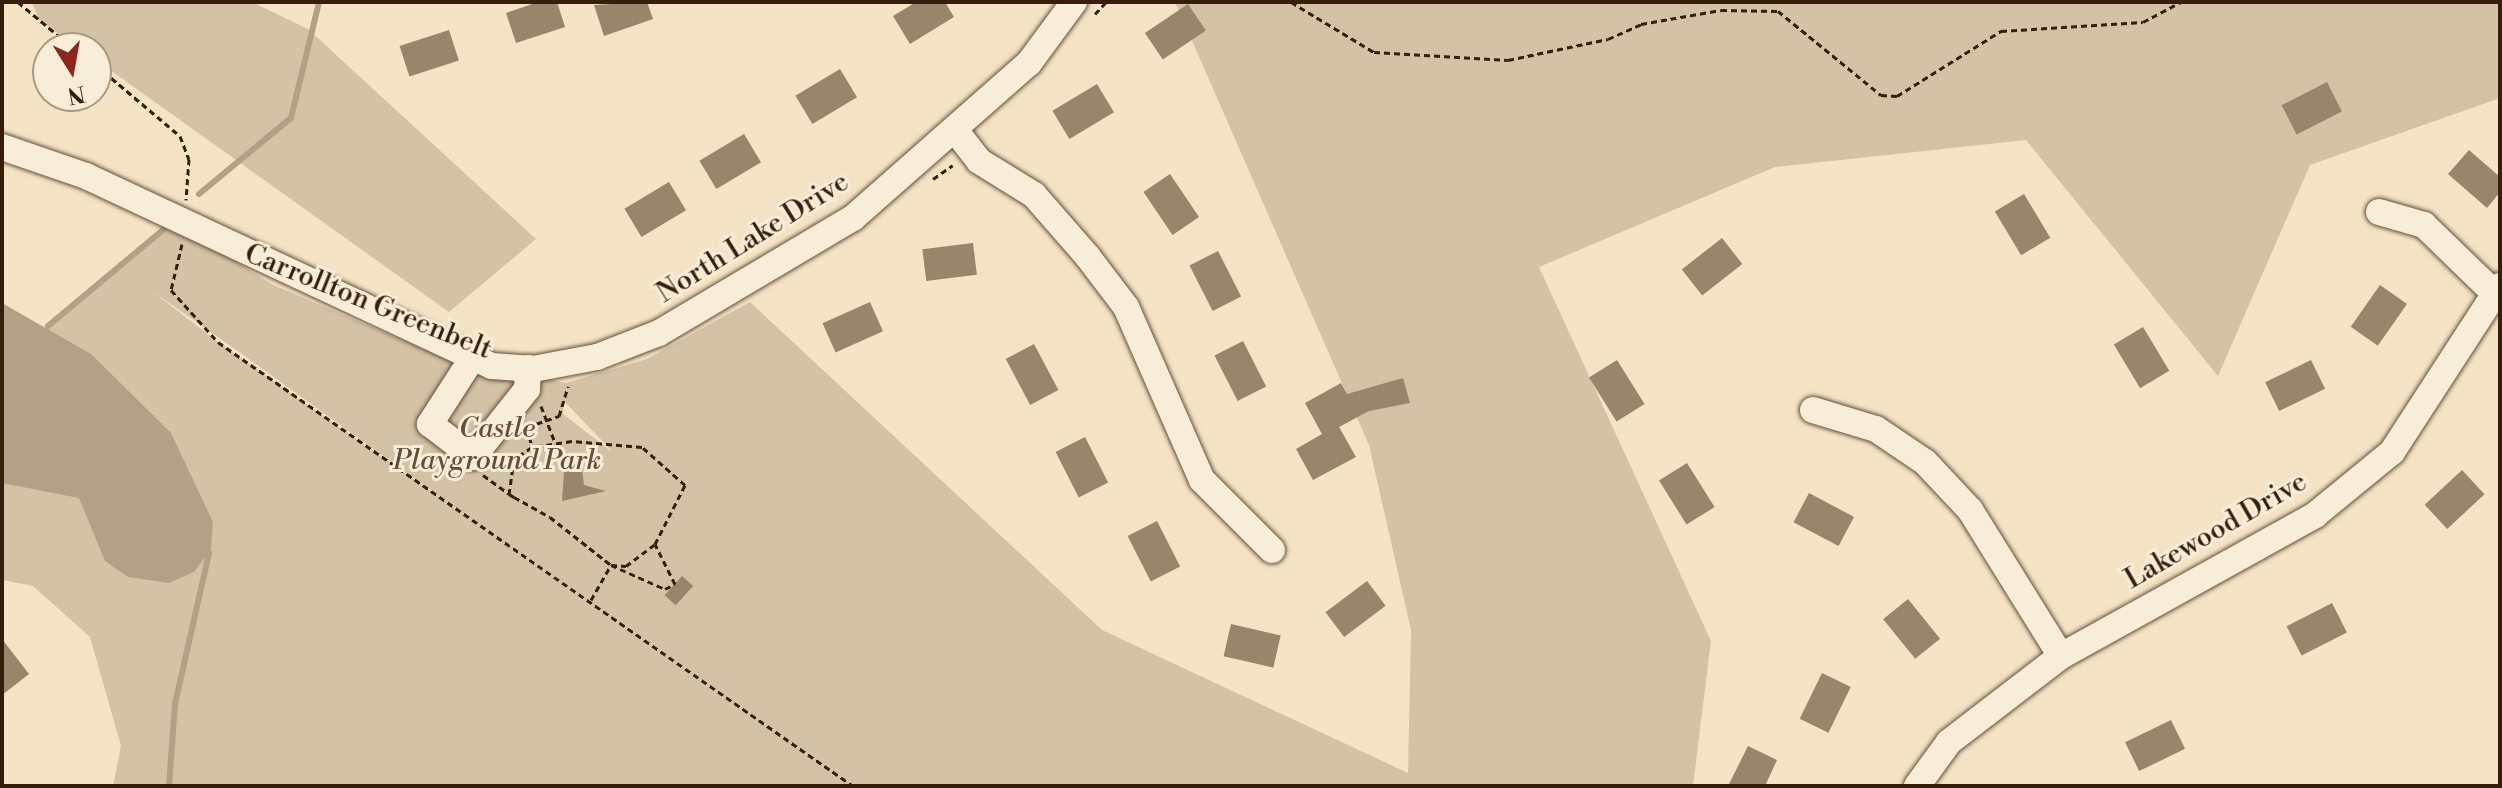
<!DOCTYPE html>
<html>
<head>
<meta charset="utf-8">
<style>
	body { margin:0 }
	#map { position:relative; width:2502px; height:788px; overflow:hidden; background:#f4e4c5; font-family:"Libre Bodoni",serif }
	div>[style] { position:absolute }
	.green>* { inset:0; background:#d4c2a6 }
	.water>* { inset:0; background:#b3a086 }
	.stream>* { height:6px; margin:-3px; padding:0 3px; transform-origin:3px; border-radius:3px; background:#b3a086 }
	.building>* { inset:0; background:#99846c; transform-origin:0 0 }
	.path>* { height:3px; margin-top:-1.5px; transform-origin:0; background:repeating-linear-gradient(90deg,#361d0c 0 6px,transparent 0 10px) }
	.roads { filter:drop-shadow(0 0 2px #664f3a) drop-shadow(0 0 2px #664f3a) }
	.minor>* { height:26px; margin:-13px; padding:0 13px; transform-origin:13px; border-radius:13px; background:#f8edd9 }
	span { translate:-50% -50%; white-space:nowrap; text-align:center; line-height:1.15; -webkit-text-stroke:6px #f8edd9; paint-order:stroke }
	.street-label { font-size:28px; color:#361d0c }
	.park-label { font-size:28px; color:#654f3a; font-style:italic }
	.frame { position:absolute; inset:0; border:4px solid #361d0c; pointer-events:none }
	.north { position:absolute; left:32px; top:32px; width:80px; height:80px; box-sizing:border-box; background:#f8edd9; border:2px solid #aa9a87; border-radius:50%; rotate:169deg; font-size:22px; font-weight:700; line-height:32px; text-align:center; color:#361d0c }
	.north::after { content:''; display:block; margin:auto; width:28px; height:36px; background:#8f2418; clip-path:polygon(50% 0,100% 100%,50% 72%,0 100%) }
</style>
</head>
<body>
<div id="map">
	<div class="green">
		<div style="clip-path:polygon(32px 2px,252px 2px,308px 29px,536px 239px,449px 312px,96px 60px,96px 48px,79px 48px,39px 20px)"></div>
		<div style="clip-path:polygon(evenodd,1175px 2px,2500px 2px,2500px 98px,2310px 165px,2218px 376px,2026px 140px,1775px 167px,1539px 267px,1711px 641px,1693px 786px,113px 786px,121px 746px,90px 637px,33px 586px,2px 580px,2px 415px,48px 326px,173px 221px,271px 284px,444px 358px,566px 383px,647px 359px,750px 302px,1102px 630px,1408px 773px,1411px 630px,1369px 445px,1175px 2px,152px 291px,239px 352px,454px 507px,218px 342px,152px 291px,1175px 2px,564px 401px,611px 450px,611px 451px,563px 414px,564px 401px)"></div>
	</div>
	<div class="water">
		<div style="clip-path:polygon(2px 303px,91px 354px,171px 433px,213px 522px,211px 549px,194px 572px,169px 583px,128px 577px,105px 561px,79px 498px,2px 483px)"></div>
	</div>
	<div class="stream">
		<div style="left:199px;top:194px;width:119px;rotate:-39.6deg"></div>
		<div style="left:291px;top:118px;width:119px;rotate:-76.4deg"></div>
		<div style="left:48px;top:326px;width:150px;rotate:-39.9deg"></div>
		<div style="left:169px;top:786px;width:82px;rotate:-85.8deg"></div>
		<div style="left:175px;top:704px;width:155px;rotate:-77.3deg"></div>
	</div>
	<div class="building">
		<div style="clip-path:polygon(538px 2px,557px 2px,565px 27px,516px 43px,506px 13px)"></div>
		<div style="clip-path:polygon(647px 2px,653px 19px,604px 36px,594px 5px)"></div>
		<div style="clip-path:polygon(916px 2px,945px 2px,954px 17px,910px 44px,893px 16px)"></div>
		<div style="left:1188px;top:4px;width:32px;height:52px;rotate:56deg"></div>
		<div style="left:449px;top:30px;width:32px;height:52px;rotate:72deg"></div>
		<div style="left:840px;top:69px;width:33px;height:52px;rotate:59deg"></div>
		<div style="left:2327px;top:82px;width:33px;height:51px;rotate:63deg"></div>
		<div style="left:1097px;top:84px;width:33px;height:52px;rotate:59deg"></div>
		<div style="left:744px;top:134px;width:33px;height:52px;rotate:59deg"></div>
		<div style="clip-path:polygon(2469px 150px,2500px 177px,2500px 192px,2487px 208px,2448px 174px)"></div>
		<div style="left:1170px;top:174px;width:52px;height:32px;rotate:56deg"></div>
		<div style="left:669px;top:182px;width:33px;height:52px;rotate:59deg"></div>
		<div style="left:2024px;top:194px;width:51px;height:34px;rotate:59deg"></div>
		<div style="left:1722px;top:238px;width:33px;height:51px;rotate:52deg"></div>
		<div style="left:973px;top:243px;width:32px;height:51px;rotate:83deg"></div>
		<div style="left:1218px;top:251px;width:51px;height:32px;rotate:63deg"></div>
		<div style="left:2380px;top:285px;width:33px;height:51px;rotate:35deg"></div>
		<div style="left:870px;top:302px;width:32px;height:52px;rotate:66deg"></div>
		<div style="left:2143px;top:327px;width:51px;height:34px;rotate:59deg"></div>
		<div style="left:1243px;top:341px;width:51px;height:32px;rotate:63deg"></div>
		<div style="left:1034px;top:344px;width:52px;height:32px;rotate:62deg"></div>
		<div style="left:1617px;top:360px;width:52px;height:33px;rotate:58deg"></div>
		<div style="left:2311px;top:360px;width:32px;height:51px;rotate:64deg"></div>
		<div style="clip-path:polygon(1403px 378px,1410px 403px,1369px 411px,1339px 427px,1356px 457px,1313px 480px,1296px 449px,1322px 434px,1305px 403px,1341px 383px,1347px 394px)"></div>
		<div style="left:1085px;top:437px;width:51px;height:33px;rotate:63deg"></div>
		<div style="clip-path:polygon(580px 453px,584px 485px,606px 491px,562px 501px,564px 471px)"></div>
		<div style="left:1687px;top:463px;width:52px;height:33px;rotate:58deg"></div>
		<div style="left:2462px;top:470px;width:33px;height:51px;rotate:47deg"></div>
		<div style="left:1809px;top:493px;width:51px;height:33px;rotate:28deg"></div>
		<div style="left:1157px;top:521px;width:51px;height:33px;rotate:63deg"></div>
		<div style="left:682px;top:576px;width:15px;height:26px;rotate:42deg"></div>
		<div style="left:1367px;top:581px;width:31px;height:52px;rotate:53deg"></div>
		<div style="left:1908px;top:599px;width:51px;height:32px;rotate:51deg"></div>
		<div style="left:2332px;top:603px;width:33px;height:51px;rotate:63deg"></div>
		<div style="left:1231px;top:624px;width:51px;height:33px;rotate:13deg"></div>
		<div style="clip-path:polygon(2px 639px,29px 674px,2px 695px)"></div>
		<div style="left:1822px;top:673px;width:32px;height:51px;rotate:26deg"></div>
		<div style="left:2171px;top:720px;width:32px;height:51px;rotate:64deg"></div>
		<div style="clip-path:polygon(1748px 746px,1777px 760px,1765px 786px,1728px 786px)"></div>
	</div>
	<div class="path">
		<div style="left:18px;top:2px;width:72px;rotate:39.9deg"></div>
		<div style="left:1291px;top:2px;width:97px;rotate:31.1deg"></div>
		<div style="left:1374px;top:52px;width:134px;rotate:3.4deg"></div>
		<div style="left:1508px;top:60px;width:102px;rotate:-11.9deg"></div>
		<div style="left:1608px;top:39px;width:36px;rotate:-24deg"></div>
		<div style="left:1641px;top:24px;width:81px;rotate:-9.9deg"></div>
		<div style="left:1721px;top:10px;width:57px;rotate:1deg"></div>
		<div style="left:1778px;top:11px;width:133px;rotate:39.2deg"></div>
		<div style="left:1881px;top:95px;width:16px;rotate:4deg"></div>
		<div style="left:1897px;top:96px;width:123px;rotate:-32deg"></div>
		<div style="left:2001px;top:31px;width:142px;rotate:-3.6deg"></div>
		<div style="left:2143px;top:22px;width:43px;rotate:-27.8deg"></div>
		<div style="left:1095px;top:14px;width:16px;rotate:-47deg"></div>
		<div style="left:96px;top:65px;width:110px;rotate:40.2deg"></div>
		<div style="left:180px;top:136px;width:25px;rotate:69deg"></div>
		<div style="left:189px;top:159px;width:41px;rotate:94.2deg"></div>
		<div style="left:933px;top:179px;width:24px;rotate:-35deg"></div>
		<div style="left:182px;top:244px;width:47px;rotate:103.4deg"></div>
		<div style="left:171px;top:290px;width:70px;rotate:47.9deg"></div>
		<div style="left:218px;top:342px;width:775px;rotate:34.96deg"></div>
		<div style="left:541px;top:406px;width:40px;rotate:69deg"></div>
		<div style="left:527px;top:427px;width:34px;rotate:-19deg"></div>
		<div style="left:559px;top:416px;width:31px;rotate:-73deg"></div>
		<div style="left:527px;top:427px;width:21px;rotate:76deg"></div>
		<div style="left:483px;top:475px;width:32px;rotate:36deg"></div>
		<div style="left:509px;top:494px;width:6px;rotate:31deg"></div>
		<div style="left:514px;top:497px;width:41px;rotate:29.1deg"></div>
		<div style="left:550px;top:517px;width:78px;rotate:38.2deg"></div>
		<div style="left:611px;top:565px;width:15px;rotate:4deg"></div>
		<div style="left:626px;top:566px;width:36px;rotate:-37deg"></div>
		<div style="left:655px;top:544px;width:66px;rotate:-63deg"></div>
		<div style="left:685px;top:485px;width:57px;rotate:-138.5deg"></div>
		<div style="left:642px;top:447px;width:70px;rotate:-175.1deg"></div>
		<div style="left:572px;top:441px;width:40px;rotate:171.5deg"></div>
		<div style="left:532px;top:447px;width:22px;rotate:146deg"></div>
		<div style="left:514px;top:459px;width:35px;rotate:98deg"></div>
		<div style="left:591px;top:600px;width:40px;rotate:-60.3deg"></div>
		<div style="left:611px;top:565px;width:59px;rotate:24deg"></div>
		<div style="left:665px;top:589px;width:11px;rotate:-27deg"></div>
		<div style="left:675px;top:584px;width:45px;rotate:-116.6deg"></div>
	</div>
	<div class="roads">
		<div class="minor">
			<div style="left:955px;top:130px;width:39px;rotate:52deg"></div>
			<div style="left:979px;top:161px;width:65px;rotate:31.7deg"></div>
			<div style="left:1034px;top:195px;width:82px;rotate:48.9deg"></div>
			<div style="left:1088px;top:257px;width:63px;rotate:52.8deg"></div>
			<div style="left:1126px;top:307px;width:189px;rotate:66.3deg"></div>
			<div style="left:1202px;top:480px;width:99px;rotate:45deg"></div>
			<div style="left:2px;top:147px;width:89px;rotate:19deg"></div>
			<div style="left:86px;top:176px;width:448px;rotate:25.1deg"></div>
			<div style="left:492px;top:366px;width:41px;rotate:4.2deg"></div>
			<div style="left:533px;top:369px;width:65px;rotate:-10.6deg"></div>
			<div style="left:597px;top:357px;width:66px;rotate:-21.2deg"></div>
			<div style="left:659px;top:333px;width:226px;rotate:-30.7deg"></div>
			<div style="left:853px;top:218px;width:235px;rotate:-41.4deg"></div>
			<div style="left:1029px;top:63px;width:76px;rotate:-53.6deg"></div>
			<div style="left:2379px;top:212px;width:47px;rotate:16.1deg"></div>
			<div style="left:2424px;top:225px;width:95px;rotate:44.1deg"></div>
			<div style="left:473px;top:357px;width:80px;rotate:122.7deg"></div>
			<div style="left:430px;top:424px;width:54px;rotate:37.5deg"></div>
			<div style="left:473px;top:457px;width:87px;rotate:-51.5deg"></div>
			<div style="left:527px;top:389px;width:21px;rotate:-87deg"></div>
			<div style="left:1813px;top:410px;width:66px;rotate:16.8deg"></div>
			<div style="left:1876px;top:429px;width:59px;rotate:34deg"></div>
			<div style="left:1925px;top:462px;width:66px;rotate:46.8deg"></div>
			<div style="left:1970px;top:510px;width:172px;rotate:58.1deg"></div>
			<div style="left:1917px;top:786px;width:54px;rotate:-54deg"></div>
			<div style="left:1949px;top:742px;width:141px;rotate:-37.5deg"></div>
			<div style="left:2061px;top:656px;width:291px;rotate:-29deg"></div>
			<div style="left:2315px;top:515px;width:99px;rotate:-39.3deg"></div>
			<div style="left:2392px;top:452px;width:198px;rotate:-57deg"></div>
		</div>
	</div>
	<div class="street-label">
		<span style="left:753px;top:238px;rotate:-32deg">North Lake Drive</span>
		<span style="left:368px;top:302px;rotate:22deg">Carrollton Greenbelt</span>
		<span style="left:2216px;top:531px;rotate:-30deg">Lakewood Drive</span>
	</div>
	<div class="park-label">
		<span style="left:497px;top:445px">Castle<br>Playground Park</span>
	</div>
	<div class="frame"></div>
	<div class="north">N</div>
</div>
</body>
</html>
